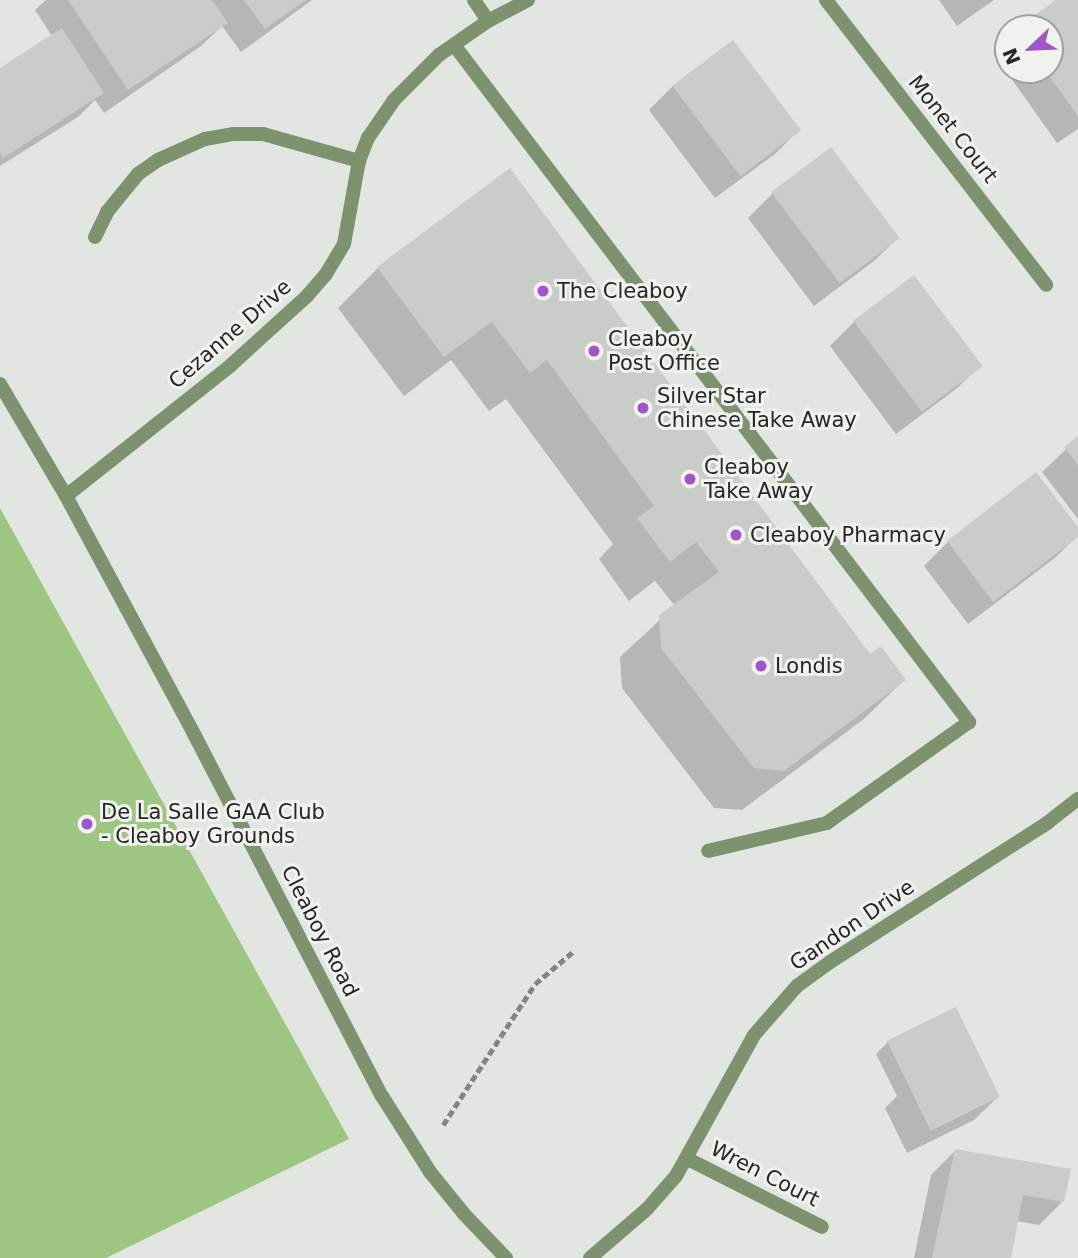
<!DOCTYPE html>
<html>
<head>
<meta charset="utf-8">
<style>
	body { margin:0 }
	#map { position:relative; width:1078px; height:1258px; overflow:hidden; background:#e2e6e0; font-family:"DejaVu Sans",sans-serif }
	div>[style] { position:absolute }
	.green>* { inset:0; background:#9fc582 }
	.shadow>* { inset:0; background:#0003 }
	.building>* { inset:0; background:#c9ccc7; transform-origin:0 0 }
	.path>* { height:4.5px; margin-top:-2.25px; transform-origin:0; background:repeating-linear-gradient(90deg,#828581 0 7px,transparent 0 10.5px) }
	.service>* { height:14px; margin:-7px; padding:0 7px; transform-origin:7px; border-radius:7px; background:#7e9270 }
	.minor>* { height:14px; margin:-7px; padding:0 7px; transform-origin:7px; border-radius:7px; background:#7e9270 }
	.tertiary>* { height:14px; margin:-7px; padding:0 7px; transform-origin:7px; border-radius:7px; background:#7e9270 }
	.dots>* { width:19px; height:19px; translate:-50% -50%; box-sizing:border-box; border:4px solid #f0f3ed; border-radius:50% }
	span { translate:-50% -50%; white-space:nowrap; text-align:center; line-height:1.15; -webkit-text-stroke:6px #f0f3ed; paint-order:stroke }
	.street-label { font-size:21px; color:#262725 }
	.poi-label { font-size:21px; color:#262725 }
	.left { translate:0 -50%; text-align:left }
	.north { position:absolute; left:994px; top:14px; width:70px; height:70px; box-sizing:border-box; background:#f0f3ed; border:2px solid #9fa19d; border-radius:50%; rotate:247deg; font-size:19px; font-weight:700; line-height:28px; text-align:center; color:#262725 }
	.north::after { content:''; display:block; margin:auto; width:24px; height:32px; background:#a055c8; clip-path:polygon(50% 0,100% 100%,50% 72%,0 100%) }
</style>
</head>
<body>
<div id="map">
	<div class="green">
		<div style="clip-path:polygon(0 508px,349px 1139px,106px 1258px,0 1258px)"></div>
	</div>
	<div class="shadow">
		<div style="clip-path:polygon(46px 0,312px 0,241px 52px,222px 26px,201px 46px,104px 113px,95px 100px,78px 117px,0 166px,0 70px,52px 36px,35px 10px)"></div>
		<div style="clip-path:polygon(939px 0,994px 0,957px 26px)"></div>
		<div style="clip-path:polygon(1059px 0,1078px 0,1078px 129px,1057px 143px,993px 53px,1008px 38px,1008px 70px,1050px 70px,1050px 28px,1019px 28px)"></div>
		<div style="clip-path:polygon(673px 86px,799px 130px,775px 154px,715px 198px,649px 110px)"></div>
		<div style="clip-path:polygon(831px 149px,898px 238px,874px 261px,814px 306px,748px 218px,772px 194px)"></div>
		<div style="clip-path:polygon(510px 170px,869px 657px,904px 680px,864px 719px,742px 810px,714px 808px,622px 688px,620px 657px,675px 606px,655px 581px,629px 601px,599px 559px,613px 544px,506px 399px,489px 411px,451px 360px,404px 396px,338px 308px,378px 268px)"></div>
		<div style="clip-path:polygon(854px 322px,980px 366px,956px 389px,896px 434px,830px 346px)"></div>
		<div style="clip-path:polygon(1078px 438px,1078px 519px,1042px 472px)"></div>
		<div style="clip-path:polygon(1036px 475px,1078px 530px,1078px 535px,1056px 557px,968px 624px,924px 566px,948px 542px)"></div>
		<div style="clip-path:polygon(888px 1042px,998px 1097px,974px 1120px,907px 1153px,885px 1108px,897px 1096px,876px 1054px)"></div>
		<div style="clip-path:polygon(955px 1151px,1063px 1201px,1039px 1225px,1016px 1221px,1011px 1258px,914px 1258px,931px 1175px)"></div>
	</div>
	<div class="building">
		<div style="clip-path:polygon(68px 0,212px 0,228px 23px,128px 90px)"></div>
		<div style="clip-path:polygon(244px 0,306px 0,265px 29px)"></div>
		<div style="clip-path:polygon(1056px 0,1078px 0,1078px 116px,1045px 70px,1050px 70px,1050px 28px,1016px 28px)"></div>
		<div style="clip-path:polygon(62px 28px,104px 93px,3px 158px,0 153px,0 68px)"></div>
		<div style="left:733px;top:40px;width:113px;height:76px;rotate:53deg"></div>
		<div style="left:831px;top:147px;width:114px;height:75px;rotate:53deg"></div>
		<div style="clip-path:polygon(510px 168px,870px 654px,881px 646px,906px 680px,784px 771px,754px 768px,661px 648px,659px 615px,719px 572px,696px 542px,670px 562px,637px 518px,654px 506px,547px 360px,530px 373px,492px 322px,444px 357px,377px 267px)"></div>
		<div style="left:914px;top:275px;width:114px;height:76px;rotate:53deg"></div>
		<div style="clip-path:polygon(1078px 436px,1078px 465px,1064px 447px)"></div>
		<div style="clip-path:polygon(1036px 472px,1078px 527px,1078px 537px,993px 602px,947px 541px)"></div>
		<div style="left:956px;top:1007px;width:100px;height:77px;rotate:64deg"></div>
		<div style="clip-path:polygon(955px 1149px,1071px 1169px,1064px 1202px,1023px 1195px,1011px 1258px,932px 1258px)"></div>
	</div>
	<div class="path">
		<div style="left:443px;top:1125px;width:168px;rotate:-56.9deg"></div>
		<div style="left:535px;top:984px;width:52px;rotate:-40.4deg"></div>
	</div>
	<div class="service">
		<div style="left:454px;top:45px;width:851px;rotate:52.74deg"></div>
		<div style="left:969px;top:722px;width:174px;rotate:144.6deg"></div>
		<div style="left:827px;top:823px;width:122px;rotate:166.8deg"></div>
	</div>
	<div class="minor">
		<div style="left:474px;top:0;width:25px;rotate:56deg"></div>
		<div style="left:826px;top:0;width:360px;rotate:52.3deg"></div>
		<div style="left:95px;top:237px;width:28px;rotate:-64deg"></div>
		<div style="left:107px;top:212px;width:49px;rotate:-50.8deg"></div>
		<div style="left:138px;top:174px;width:24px;rotate:-35deg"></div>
		<div style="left:158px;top:160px;width:51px;rotate:-24.1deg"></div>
		<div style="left:205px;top:139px;width:28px;rotate:-10deg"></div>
		<div style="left:233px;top:134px;width:30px"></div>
		<div style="left:263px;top:134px;width:100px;rotate:15.7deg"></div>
		<div style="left:66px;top:496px;width:211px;rotate:-38.4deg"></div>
		<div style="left:231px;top:365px;width:103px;rotate:-42.2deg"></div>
		<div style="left:307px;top:296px;width:29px;rotate:-49deg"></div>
		<div style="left:326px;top:274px;width:35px;rotate:-59deg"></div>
		<div style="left:344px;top:244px;width:84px;rotate:-79.8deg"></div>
		<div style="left:359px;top:161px;width:25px;rotate:-69deg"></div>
		<div style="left:368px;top:138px;width:46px;rotate:-55.6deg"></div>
		<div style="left:394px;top:100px;width:64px;rotate:-45deg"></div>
		<div style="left:439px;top:55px;width:60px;rotate:-34.8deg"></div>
		<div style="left:488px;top:21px;width:45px;rotate:-27.7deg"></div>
		<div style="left:688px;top:1159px;width:150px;rotate:26.9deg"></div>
		<div style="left:590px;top:1258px;width:75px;rotate:-40.7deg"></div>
		<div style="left:647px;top:1209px;width:44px;rotate:-48.7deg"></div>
		<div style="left:676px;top:1176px;width:161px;rotate:-61deg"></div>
		<div style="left:754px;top:1035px;width:65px;rotate:-48.7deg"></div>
		<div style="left:797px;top:986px;width:41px;rotate:-36deg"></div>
		<div style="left:830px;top:962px;width:258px;rotate:-32.6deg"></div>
		<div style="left:1047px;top:823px;width:39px;rotate:-38deg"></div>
	</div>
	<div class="tertiary">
		<div style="left:0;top:384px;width:130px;rotate:59.5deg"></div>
		<div style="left:66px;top:496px;width:270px;rotate:61.7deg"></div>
		<div style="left:194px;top:734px;width:408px;rotate:62.6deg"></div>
		<div style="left:382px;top:1096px;width:90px;rotate:57.7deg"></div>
		<div style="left:430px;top:1172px;width:54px;rotate:51deg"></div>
		<div style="left:464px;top:1214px;width:61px;rotate:46.3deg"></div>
	</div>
	<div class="dots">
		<div style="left:543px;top:291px;background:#a055c8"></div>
		<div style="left:594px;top:351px;background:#a055c8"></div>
		<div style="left:643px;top:408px;background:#a055c8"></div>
		<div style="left:690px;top:479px;background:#a055c8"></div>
		<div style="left:736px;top:535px;background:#a055c8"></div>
		<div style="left:761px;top:666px;background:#a055c8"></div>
		<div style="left:87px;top:824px;background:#a055c8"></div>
	</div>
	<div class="street-label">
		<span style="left:953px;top:129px;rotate:52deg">Monet Court</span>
		<span style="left:230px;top:334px;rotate:-41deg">Cezanne Drive</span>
		<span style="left:852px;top:925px;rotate:-34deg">Gandon Drive</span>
		<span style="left:320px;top:931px;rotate:63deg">Cleaboy Road</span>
		<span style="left:765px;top:1174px;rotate:27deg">Wren Court</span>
	</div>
	<div class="poi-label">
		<span class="left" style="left:557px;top:291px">The Cleaboy</span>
		<span class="left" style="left:608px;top:351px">Cleaboy<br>Post Office</span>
		<span class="left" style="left:657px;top:408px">Silver Star<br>Chinese Take Away</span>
		<span class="left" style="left:704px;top:479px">Cleaboy<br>Take Away</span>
		<span class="left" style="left:750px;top:535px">Cleaboy Pharmacy</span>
		<span class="left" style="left:775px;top:666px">Londis</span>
		<span class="left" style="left:101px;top:824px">De La Salle GAA Club<br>- Cleaboy Grounds</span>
	</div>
	<div class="north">N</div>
</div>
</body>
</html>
